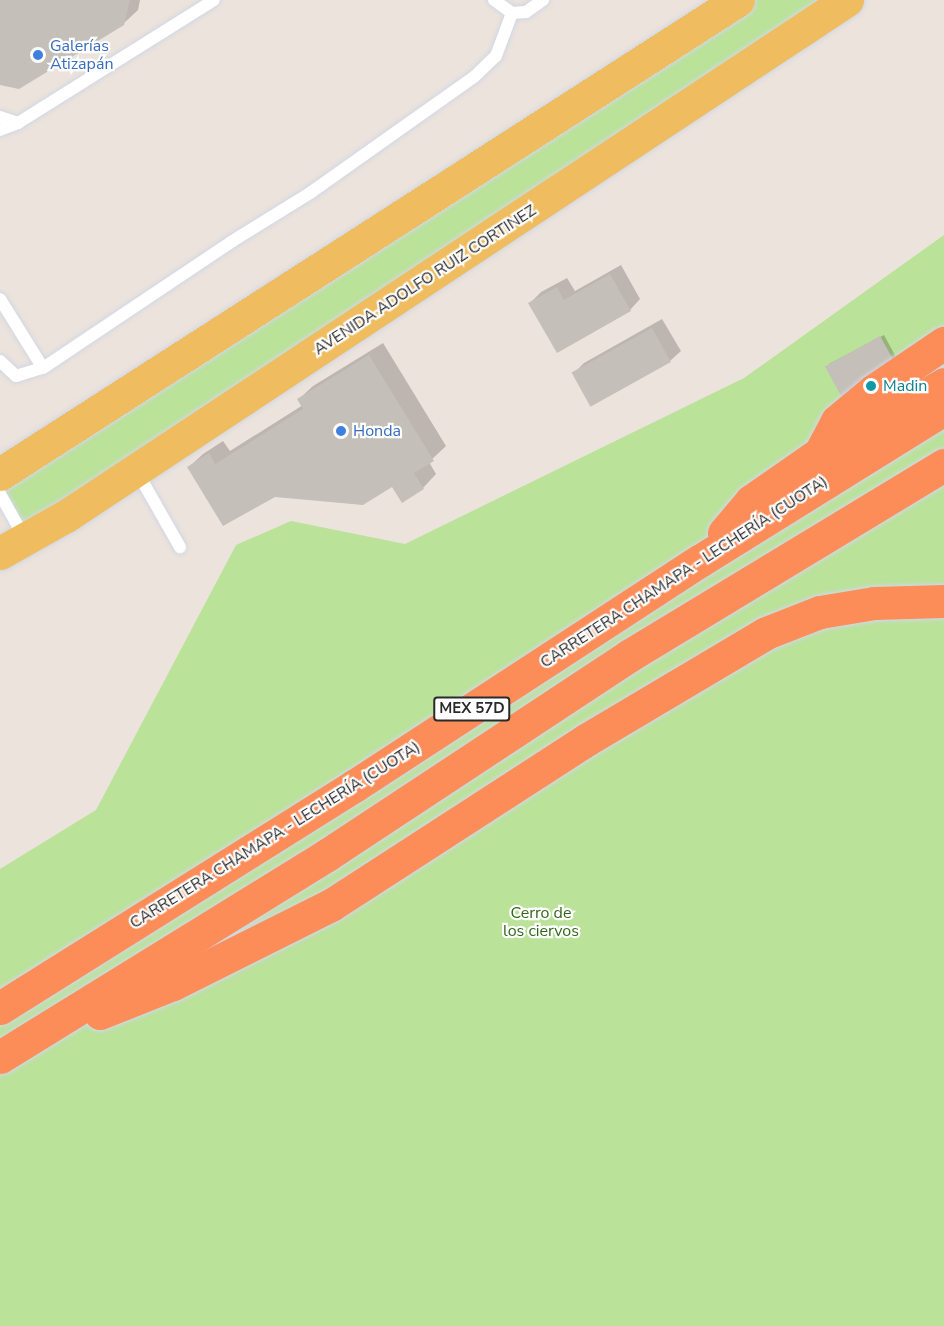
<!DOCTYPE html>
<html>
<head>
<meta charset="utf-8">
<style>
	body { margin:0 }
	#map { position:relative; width:944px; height:1326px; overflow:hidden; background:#ece3dc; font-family:"Nunito Sans",sans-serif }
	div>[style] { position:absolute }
	.green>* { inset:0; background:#bae299 }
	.shadow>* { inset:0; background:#0003 }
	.building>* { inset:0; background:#c4bfb8; transform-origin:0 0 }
	.roads { filter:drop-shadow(0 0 2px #d2d7e3) drop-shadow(0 0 2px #d2d7e3) }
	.lane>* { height:12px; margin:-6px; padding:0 6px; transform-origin:6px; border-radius:6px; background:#fff }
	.primary>* { height:33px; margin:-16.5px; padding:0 16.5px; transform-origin:16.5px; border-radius:16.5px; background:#efbc5f }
	.highway>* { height:33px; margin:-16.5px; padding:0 16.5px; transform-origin:16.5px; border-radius:16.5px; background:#fc8c58 }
	.dots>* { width:16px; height:16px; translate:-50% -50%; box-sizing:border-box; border:3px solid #fff; border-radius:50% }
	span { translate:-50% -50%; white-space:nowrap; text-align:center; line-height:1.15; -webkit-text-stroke:4.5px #fff; paint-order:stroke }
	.shield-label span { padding:2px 4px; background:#fff; border:2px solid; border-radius:4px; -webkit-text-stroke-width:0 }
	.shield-label { font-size:15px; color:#2a2a2a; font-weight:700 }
	.shop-label { font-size:16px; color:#366cbe }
	.left { translate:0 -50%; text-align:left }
	.street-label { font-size:16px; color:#2a2a2a }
	.culture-label { font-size:16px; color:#0d838f }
	.park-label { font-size:16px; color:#33661b }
</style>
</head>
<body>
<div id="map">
	<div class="green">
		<div style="clip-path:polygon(738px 0,847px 0,26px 541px,0 494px,0 474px)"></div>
		<div style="clip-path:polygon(944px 235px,944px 1326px,0 1326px,0 869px,96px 810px,236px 545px,291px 521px,405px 544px,744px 378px)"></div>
	</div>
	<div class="shadow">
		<div style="clip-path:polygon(0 0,140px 0,138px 10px,123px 24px,0 83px)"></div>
		<div style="clip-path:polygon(621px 265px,640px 299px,630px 310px,530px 303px,541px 292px,567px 278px,575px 291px)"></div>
		<div style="clip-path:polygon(662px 319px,681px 351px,670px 361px,573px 374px,584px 363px)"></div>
		<div style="clip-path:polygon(884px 335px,919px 399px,829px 364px)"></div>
		<div style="clip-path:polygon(383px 343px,446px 446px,429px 462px,436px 474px,423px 488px,189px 467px,203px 454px,223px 441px,230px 451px,303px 405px,299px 399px,313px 386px)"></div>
	</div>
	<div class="building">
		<div style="clip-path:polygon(0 0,130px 0,124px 25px,19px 89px,0 85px)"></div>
		<div style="clip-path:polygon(610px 274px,631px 311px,557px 353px,528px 303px,557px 287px,564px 300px)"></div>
		<div style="left:652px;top:328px;width:39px;height:92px;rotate:61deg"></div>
		<div style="left:880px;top:336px;width:77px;height:63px;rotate:61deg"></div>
		<div style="clip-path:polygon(369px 355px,434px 461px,414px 473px,424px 489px,402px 503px,392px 487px,363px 505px,275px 497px,223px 526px,187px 467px,209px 453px,215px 464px,303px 409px,297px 399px)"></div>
	</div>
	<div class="roads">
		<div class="lane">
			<div style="left:494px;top:0;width:22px;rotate:36deg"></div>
			<div style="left:512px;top:13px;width:14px;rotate:-4deg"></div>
			<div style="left:526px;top:12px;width:21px;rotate:-35deg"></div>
			<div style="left:0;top:117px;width:19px;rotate:18deg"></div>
			<div style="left:0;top:130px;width:19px;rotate:-21deg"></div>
			<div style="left:18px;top:123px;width:231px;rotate:-32.1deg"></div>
			<div style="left:0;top:299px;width:81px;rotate:58.1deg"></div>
			<div style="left:0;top:361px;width:22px;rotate:43deg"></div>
			<div style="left:16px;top:376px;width:28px;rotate:-17deg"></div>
			<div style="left:43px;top:368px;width:226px;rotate:-33.8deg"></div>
			<div style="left:231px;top:242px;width:93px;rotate:-31.8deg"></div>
			<div style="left:310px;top:193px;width:201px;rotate:-35.3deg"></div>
			<div style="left:474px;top:77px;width:30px;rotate:-44deg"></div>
			<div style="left:496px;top:56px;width:46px;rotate:-69.6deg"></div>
			<div style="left:136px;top:470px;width:89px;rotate:60.3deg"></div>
			<div style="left:0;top:494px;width:49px;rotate:60.8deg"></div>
		</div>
		<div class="primary">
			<div style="left:0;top:474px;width:877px;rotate:-32.71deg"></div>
			<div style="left:0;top:553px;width:76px;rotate:-29.3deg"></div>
			<div style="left:66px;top:516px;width:936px;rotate:-33.45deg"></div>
		</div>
		<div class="highway">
			<div style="left:820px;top:453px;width:36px;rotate:-62deg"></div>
			<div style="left:837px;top:421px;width:47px;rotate:-39.8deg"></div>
			<div style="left:873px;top:391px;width:86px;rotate:-34.1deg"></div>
			<div style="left:724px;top:533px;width:42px;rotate:-49.8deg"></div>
			<div style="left:751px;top:501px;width:84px;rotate:-34.8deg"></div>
			<div style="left:820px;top:453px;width:62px;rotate:-27deg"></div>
			<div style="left:875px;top:425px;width:80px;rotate:-30.7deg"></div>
			<div style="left:0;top:1008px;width:418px;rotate:-32.1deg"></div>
			<div style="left:354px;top:786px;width:414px;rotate:-33.1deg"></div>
			<div style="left:701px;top:560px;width:286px;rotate:-31.9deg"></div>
			<div style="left:100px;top:1013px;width:79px;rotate:-21.7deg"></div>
			<div style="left:173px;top:984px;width:177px;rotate:-26.6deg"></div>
			<div style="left:331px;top:905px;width:304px;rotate:-32.9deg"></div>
			<div style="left:586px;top:740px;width:209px;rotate:-30.7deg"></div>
			<div style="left:766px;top:633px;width:58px;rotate:-21.3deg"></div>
			<div style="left:820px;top:612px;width:55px;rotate:-9.5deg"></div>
			<div style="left:874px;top:603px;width:70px;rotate:-1.6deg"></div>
			<div style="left:0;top:1057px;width:384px;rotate:-31.7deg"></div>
			<div style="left:327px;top:855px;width:363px;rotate:-33.4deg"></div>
			<div style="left:630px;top:655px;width:367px;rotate:-31.2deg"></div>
		</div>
	</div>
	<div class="dots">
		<div style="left:38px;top:55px;background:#3f7fe0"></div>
		<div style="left:871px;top:386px;background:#0f9aa8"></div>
		<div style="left:341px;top:431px;background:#3f7fe0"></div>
	</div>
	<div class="shield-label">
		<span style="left:472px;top:709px">MEX 57D</span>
	</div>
	<div class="shop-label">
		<span class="left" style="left:50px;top:55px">Galerías<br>Atizapán</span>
		<span class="left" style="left:353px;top:431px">Honda</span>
	</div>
	<div class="street-label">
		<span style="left:425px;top:280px;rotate:-33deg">AVENIDA ADOLFO RUIZ CORTINEZ</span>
		<span style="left:684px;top:572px;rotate:-33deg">CARRETERA CHAMAPA - LECHERÍA (CUOTA)</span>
		<span style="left:275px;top:835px;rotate:-32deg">CARRETERA CHAMAPA - LECHERÍA (CUOTA)</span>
	</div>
	<div class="culture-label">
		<span class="left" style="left:883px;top:386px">Madin</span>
	</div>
	<div class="park-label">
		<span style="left:541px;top:922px">Cerro de<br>los ciervos</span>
	</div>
</div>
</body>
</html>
